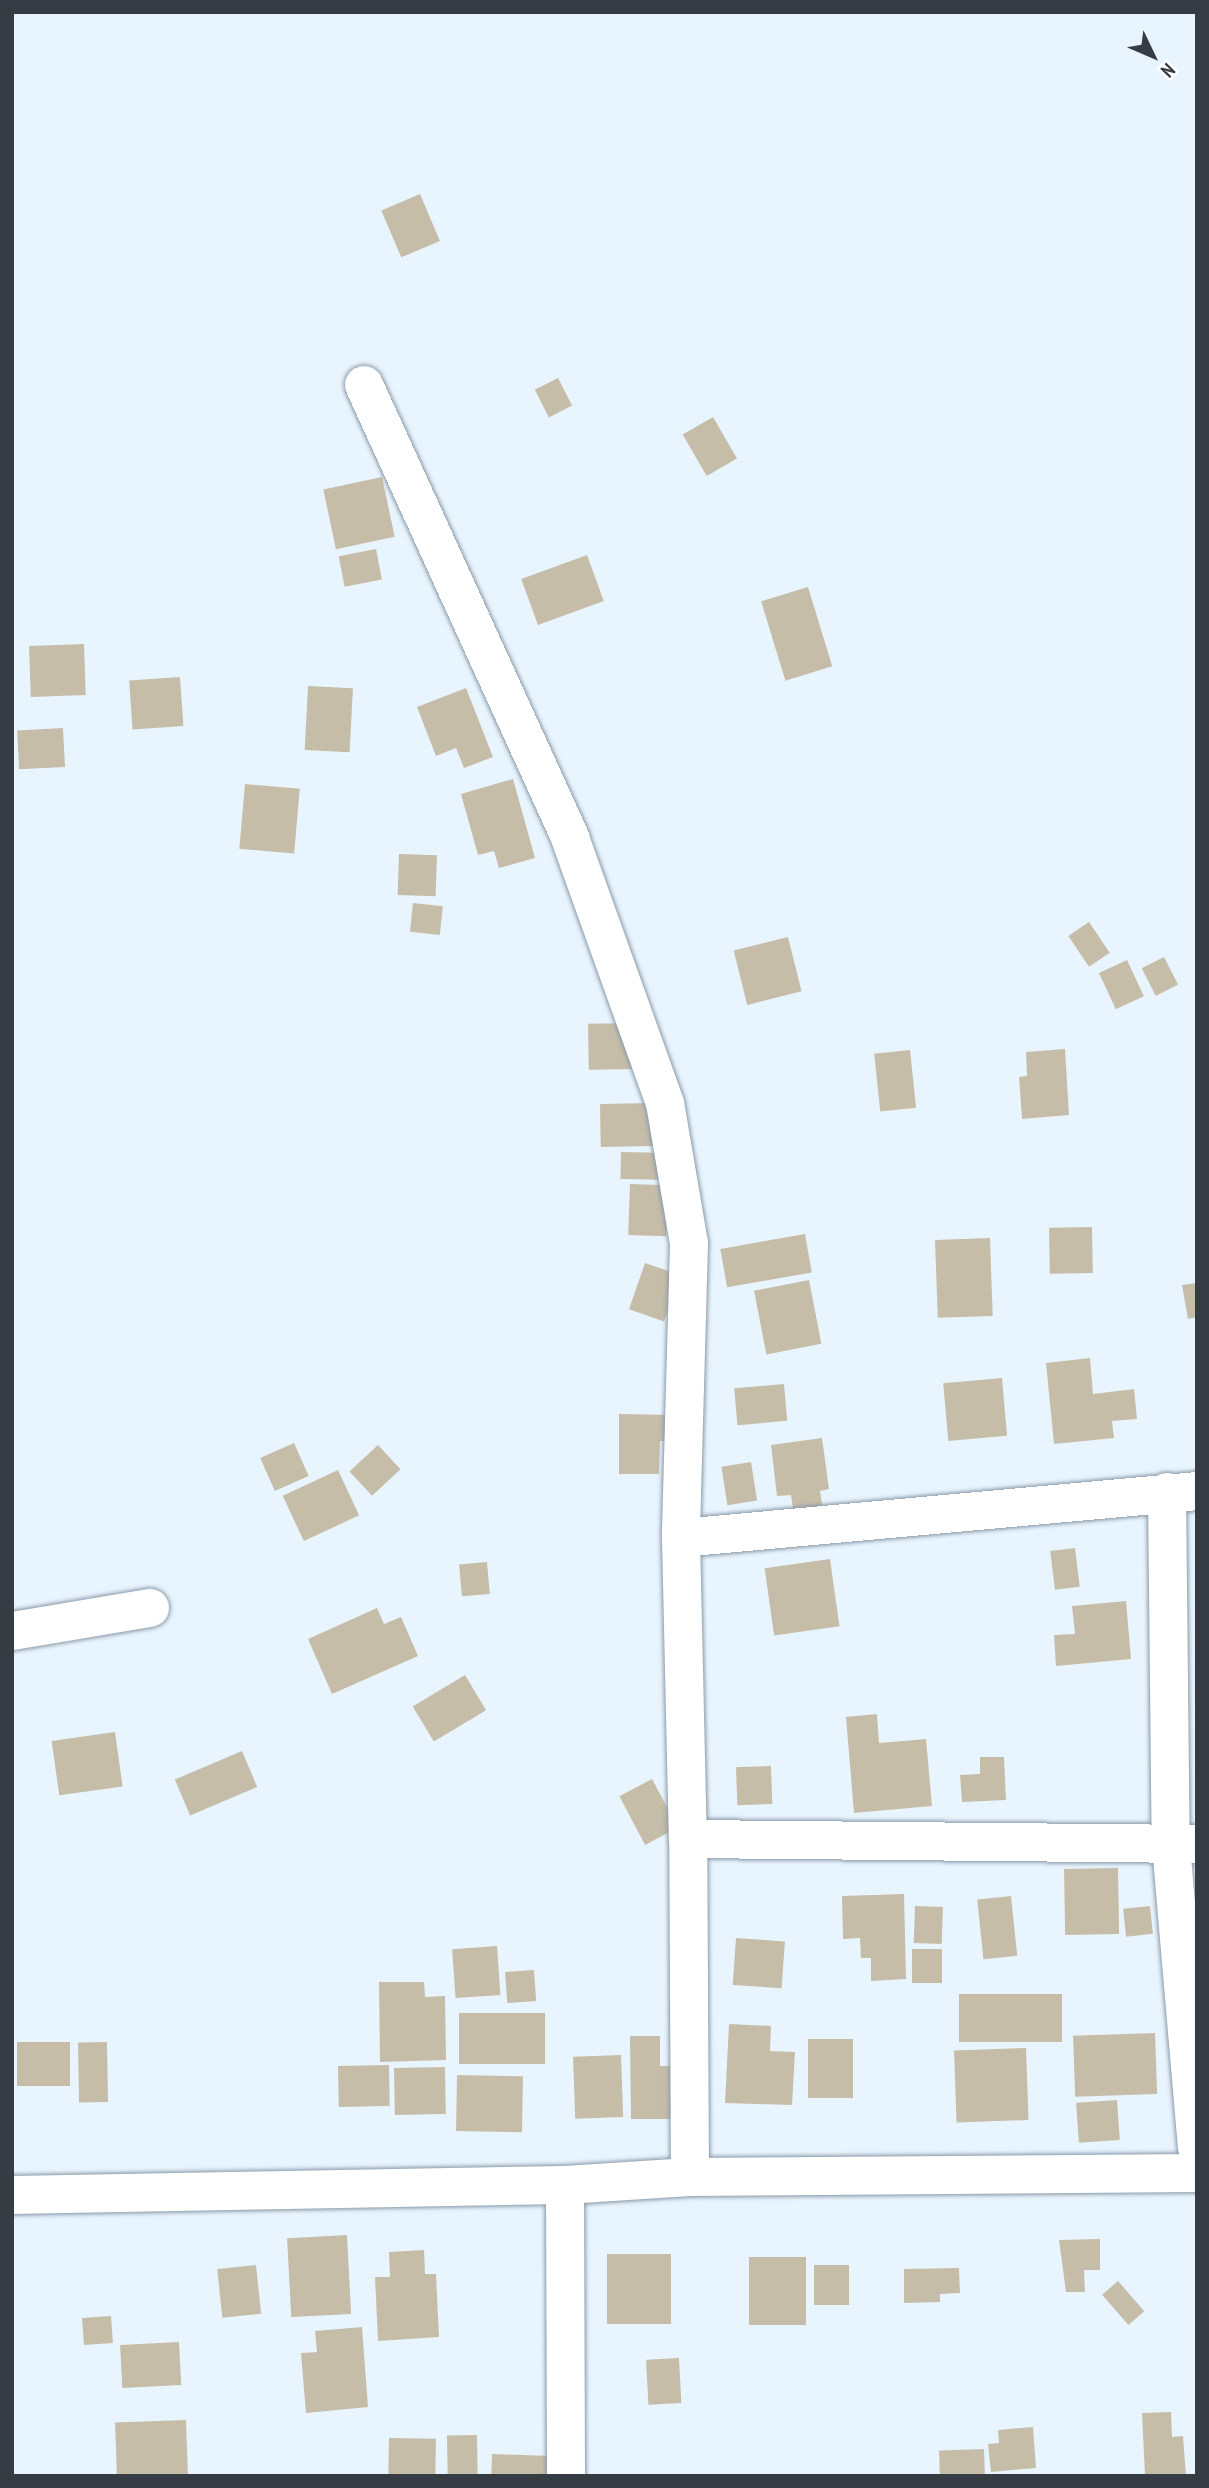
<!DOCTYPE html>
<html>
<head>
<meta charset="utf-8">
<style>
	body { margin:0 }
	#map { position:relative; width:1209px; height:2488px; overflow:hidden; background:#e9f5fe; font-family:"PT Sans Narrow",sans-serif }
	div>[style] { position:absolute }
	.building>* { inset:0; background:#c6bda9; transform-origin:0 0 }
	.roads { filter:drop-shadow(0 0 2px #899aa9) drop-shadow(0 0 2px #899aa9) }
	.street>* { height:38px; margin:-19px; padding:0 19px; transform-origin:19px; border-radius:19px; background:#fff }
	span { translate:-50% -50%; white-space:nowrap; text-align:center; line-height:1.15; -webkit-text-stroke:5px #fff; paint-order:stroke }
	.frame { position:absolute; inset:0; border:14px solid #353c43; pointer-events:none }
	.north { position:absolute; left:1118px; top:21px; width:70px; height:70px; -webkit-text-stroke:5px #fff; paint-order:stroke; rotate:134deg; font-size:19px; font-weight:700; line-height:28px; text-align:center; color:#353c43 }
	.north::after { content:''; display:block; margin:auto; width:24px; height:32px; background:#353c43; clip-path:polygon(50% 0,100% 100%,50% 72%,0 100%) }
</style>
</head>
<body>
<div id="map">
	<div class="building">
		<div style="left:420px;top:194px;width:51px;height:42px;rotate:67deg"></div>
		<div style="left:558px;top:378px;width:31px;height:26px;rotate:63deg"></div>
		<div style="left:713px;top:417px;width:48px;height:35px;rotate:60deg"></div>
		<div style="left:382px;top:477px;width:61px;height:60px;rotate:78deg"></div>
		<div style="left:376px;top:549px;width:31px;height:38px;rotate:79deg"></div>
		<div style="left:587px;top:555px;width:49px;height:70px;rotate:70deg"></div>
		<div style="left:808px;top:587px;width:83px;height:49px;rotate:73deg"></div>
		<div style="left:84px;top:644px;width:51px;height:55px;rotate:88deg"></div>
		<div style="left:180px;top:677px;width:49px;height:51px;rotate:86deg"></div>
		<div style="left:308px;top:686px;width:45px;height:64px;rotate:3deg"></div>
		<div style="clip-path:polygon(466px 688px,493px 757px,464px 768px,456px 748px,436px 756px,417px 707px)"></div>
		<div style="left:63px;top:728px;width:39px;height:46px;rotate:87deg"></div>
		<div style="clip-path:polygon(513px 779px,535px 858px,499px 868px,494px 851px,478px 855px,461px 794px)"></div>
		<div style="left:245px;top:784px;width:55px;height:65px;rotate:5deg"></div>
		<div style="left:399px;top:854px;width:38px;height:41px;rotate:2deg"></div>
		<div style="left:413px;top:903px;width:30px;height:29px;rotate:6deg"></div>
		<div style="left:1089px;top:922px;width:37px;height:25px;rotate:56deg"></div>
		<div style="left:788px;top:937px;width:56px;height:56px;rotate:76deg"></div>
		<div style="left:1164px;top:957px;width:31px;height:25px;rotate:63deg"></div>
		<div style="left:1127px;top:960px;width:40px;height:31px;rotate:65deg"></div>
		<div style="left:636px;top:1023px;width:46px;height:48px;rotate:89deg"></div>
		<div style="clip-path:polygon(1065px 1049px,1069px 1115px,1022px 1119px,1019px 1077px,1027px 1076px,1026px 1052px)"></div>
		<div style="left:910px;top:1050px;width:58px;height:36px;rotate:84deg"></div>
		<div style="left:653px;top:1103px;width:43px;height:53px;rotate:89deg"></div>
		<div style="left:621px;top:1152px;width:39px;height:27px;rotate:1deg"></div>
		<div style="left:630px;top:1184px;width:38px;height:51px;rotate:2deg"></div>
		<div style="left:1092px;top:1227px;width:46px;height:43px;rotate:89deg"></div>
		<div style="left:805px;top:1234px;width:39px;height:86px;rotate:80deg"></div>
		<div style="left:990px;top:1238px;width:78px;height:55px;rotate:88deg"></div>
		<div style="left:645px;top:1263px;width:37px;height:49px;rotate:19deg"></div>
		<div style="left:809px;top:1280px;width:65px;height:56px;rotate:79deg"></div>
		<div style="clip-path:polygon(1197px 1283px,1197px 1317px,1188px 1319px,1182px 1285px)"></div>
		<div style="clip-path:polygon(1090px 1358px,1093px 1394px,1134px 1389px,1137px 1419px,1112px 1421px,1114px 1438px,1054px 1444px,1046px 1363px)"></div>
		<div style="left:1002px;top:1378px;width:58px;height:59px;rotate:85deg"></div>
		<div style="left:784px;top:1384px;width:37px;height:50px;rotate:85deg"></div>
		<div style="clip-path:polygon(619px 1414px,675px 1415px,674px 1441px,660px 1441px,659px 1474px,619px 1474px)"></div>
		<div style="clip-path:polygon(822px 1438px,829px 1489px,820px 1491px,823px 1511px,794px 1515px,791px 1495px,777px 1496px,771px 1445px)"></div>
		<div style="left:294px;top:1443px;width:36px;height:37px;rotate:66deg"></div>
		<div style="left:378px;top:1445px;width:33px;height:39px;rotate:47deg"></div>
		<div style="left:751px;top:1462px;width:39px;height:30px;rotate:81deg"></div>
		<div style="left:338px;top:1470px;width:50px;height:61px;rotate:65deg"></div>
		<div style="left:1075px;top:1548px;width:39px;height:25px;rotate:83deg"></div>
		<div style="left:830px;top:1559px;width:68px;height:66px;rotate:82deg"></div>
		<div style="left:487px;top:1562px;width:32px;height:28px;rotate:85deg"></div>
		<div style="clip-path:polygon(1126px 1601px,1131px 1659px,1056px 1666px,1054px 1635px,1075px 1634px,1072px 1606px)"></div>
		<div style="clip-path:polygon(377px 1608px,384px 1624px,401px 1617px,418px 1656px,332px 1694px,308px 1639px)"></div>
		<div style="left:465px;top:1675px;width:41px;height:61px;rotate:59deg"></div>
		<div style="clip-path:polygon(877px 1714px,879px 1743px,926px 1739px,932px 1806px,854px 1813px,846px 1717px)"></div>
		<div style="left:115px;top:1732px;width:55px;height:64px;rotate:82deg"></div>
		<div style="left:242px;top:1751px;width:39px;height:73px;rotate:67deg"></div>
		<div style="clip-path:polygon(980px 1757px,1004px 1757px,1006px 1800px,962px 1802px,960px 1775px,980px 1774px)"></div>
		<div style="left:771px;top:1766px;width:38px;height:35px;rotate:88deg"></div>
		<div style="left:652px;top:1779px;width:55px;height:37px;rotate:62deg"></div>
		<div style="left:1118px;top:1868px;width:66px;height:54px;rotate:89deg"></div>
		<div style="clip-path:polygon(904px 1894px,906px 1979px,871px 1981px,871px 1958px,861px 1958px,860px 1938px,843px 1939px,842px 1896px)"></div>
		<div style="left:1011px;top:1896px;width:60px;height:34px;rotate:84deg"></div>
		<div style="left:915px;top:1906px;width:28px;height:37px;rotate:2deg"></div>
		<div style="left:1150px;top:1906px;width:28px;height:27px;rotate:84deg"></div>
		<div style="left:736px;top:1938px;width:49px;height:47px;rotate:4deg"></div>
		<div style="left:497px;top:1946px;width:49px;height:45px;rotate:86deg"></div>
		<div style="left:912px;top:1949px;width:30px;height:34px"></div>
		<div style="left:534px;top:1970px;width:31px;height:29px;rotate:86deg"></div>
		<div style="clip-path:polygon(379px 1982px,424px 1982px,425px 1997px,445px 1996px,446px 2060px,380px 2062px)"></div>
		<div style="left:1062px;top:1994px;width:48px;height:103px;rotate:90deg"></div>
		<div style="left:459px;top:2013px;width:86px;height:51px"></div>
		<div style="clip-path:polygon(729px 2024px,771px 2026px,770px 2051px,795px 2052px,792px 2105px,725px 2103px)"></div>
		<div style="left:1155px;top:2033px;width:61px;height:82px;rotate:88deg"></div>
		<div style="clip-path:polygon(630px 2036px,660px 2036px,660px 2066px,674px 2066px,674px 2119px,631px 2119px)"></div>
		<div style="left:808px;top:2039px;width:45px;height:59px"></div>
		<div style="left:17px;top:2042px;width:53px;height:44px"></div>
		<div style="left:107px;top:2042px;width:60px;height:29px;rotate:89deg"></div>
		<div style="left:1026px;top:2048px;width:72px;height:72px;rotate:88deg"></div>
		<div style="left:621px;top:2055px;width:62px;height:48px;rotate:88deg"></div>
		<div style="left:389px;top:2065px;width:41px;height:51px;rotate:89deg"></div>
		<div style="left:445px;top:2067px;width:47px;height:51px;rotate:89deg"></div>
		<div style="left:457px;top:2075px;width:66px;height:56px;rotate:1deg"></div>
		<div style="left:1117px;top:2100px;width:40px;height:41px;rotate:86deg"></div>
		<div style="left:347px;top:2235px;width:79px;height:60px;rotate:87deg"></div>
		<div style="clip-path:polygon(1100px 2239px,1100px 2270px,1084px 2270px,1085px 2292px,1066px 2292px,1059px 2240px)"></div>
		<div style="clip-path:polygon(424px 2250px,425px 2274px,436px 2274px,439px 2337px,378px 2341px,375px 2277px,390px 2277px,389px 2252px)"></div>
		<div style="left:607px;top:2254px;width:64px;height:70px"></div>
		<div style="left:749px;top:2257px;width:57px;height:68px"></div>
		<div style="left:256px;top:2265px;width:49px;height:39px;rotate:84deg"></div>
		<div style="left:849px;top:2265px;width:40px;height:35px;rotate:90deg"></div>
		<div style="clip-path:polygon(959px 2268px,960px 2293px,940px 2294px,940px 2302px,904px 2303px,904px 2269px)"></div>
		<div style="left:1118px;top:2281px;width:40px;height:21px;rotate:49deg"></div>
		<div style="left:111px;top:2316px;width:27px;height:29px;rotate:86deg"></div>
		<div style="clip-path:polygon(362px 2327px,368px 2407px,306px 2413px,301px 2353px,317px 2352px,315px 2331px)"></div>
		<div style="left:179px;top:2342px;width:43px;height:59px;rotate:87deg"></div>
		<div style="left:679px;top:2358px;width:45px;height:33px;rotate:87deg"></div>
		<div style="clip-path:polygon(1171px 2412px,1172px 2437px,1183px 2436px,1186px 2476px,1145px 2476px,1142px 2413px)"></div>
		<div style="left:186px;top:2420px;width:56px;height:71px;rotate:88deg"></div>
		<div style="clip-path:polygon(1033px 2427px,1036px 2468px,991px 2472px,988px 2444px,999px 2443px,998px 2430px)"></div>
		<div style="left:477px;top:2435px;width:41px;height:30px;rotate:89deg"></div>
		<div style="left:389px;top:2438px;width:47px;height:38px;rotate:1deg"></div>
		<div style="left:984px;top:2449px;width:27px;height:45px;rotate:88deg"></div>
		<div style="left:492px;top:2454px;width:66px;height:22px;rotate:2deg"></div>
	</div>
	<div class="roads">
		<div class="street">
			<div style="left:364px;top:385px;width:498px;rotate:65.5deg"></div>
			<div style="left:570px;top:838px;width:282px;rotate:70.3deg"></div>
			<div style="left:665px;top:1103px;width:143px;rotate:80.3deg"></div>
			<div style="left:689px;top:1244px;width:294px;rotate:91.6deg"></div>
			<div style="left:681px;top:1538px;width:301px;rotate:88.7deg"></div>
			<div style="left:1167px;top:1492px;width:353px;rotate:89.4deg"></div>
			<div style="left:1171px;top:1845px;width:303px;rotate:85.1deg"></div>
			<div style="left:681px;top:1538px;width:518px;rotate:-5.2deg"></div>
			<div style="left:12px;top:1631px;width:140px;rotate:-9.5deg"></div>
			<div style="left:690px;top:2177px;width:338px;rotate:-90.3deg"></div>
			<div style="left:688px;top:1839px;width:509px;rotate:0.56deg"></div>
			<div style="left:565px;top:2185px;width:291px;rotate:89.8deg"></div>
			<div style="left:12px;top:2195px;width:553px;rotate:-1.04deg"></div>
			<div style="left:565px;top:2185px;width:125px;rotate:-3.7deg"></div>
			<div style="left:690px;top:2177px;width:507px;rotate:-0.45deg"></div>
		</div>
	</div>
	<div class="frame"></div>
	<div class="north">N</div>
</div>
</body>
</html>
